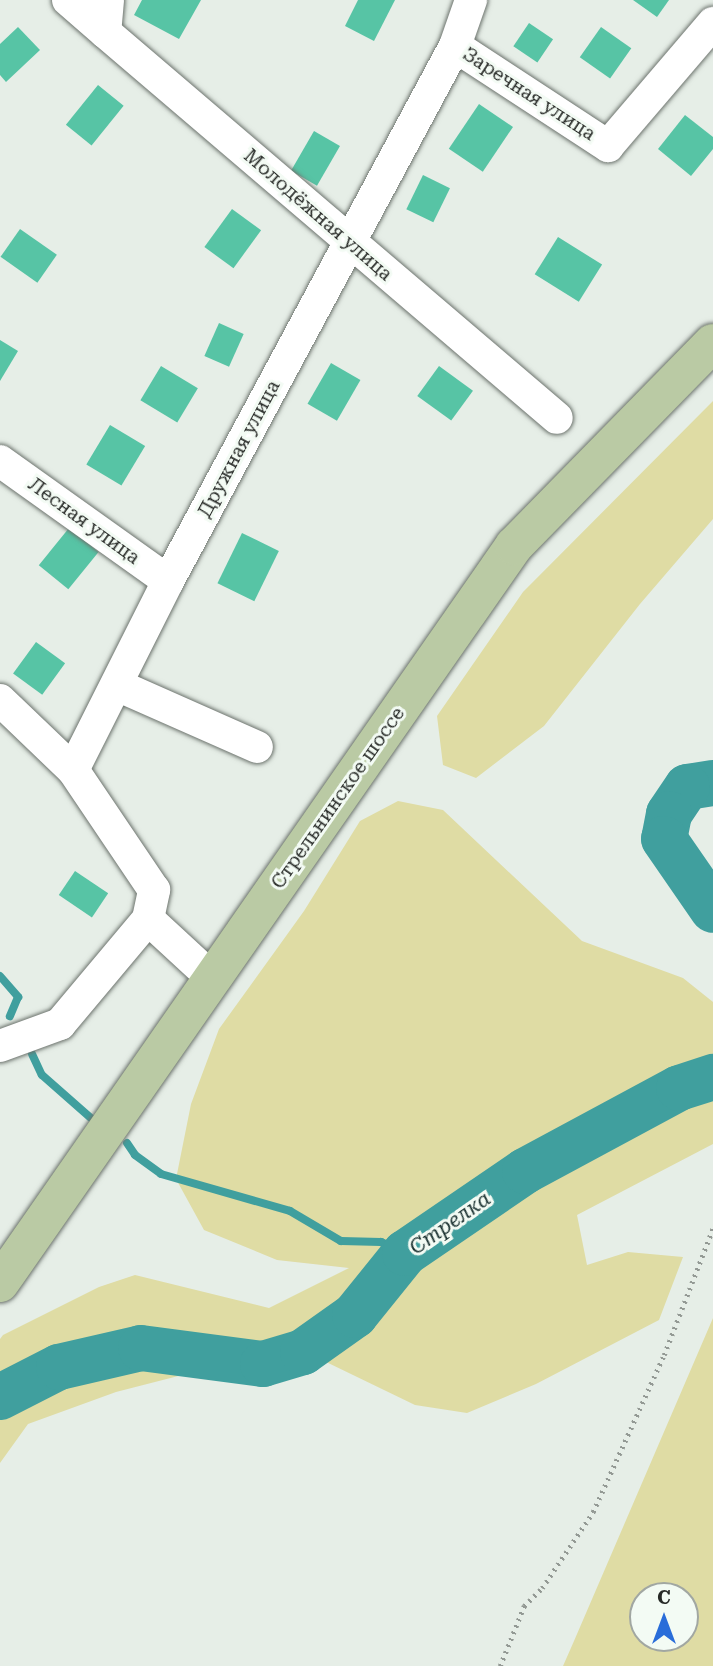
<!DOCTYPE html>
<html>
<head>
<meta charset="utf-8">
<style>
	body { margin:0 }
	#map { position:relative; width:713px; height:1666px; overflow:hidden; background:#e6eee7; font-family:"Roboto Serif",serif }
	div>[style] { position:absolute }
	.green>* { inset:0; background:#dfdca4 }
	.stream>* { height:8px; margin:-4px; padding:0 4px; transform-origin:4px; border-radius:4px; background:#409f9e }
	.river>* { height:46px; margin:-23px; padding:0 23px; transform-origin:23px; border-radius:23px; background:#409f9e }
	.building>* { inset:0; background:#57c4a5; transform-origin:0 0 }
	.path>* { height:4.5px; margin-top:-2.25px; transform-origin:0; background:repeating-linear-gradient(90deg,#939994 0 2px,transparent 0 7px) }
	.roads { filter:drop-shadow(0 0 2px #6c736d) drop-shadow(0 0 2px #6c736d) }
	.minor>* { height:32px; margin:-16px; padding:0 16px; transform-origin:16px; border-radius:16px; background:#fff }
	.major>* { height:38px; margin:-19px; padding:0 19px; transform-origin:19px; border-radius:19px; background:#bacaa4 }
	span { translate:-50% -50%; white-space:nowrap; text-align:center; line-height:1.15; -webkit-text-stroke:6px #f3fbf4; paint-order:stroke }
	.street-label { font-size:19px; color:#272a27 }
	.water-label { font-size:21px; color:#1b3231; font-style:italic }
	.north { position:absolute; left:629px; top:1582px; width:70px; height:70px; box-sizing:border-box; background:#f3fbf4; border:2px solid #a1a7a2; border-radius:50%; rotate:0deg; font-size:19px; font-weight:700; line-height:28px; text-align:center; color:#272a27 }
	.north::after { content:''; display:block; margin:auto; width:24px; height:32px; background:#296dd9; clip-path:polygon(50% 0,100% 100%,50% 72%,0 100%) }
</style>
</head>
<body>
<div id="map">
	<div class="green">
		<div style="clip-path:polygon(713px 401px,713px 519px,640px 604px,544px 726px,476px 778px,443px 765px,437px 716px,523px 592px)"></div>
		<div style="clip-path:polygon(398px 801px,443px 810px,582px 941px,683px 978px,713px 1002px,713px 1144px,577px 1215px,587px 1265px,628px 1252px,683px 1257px,659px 1320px,536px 1384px,467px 1413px,415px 1405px,322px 1360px,190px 1373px,116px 1392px,28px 1424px,0 1463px,0 1339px,3px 1335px,99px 1287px,135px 1275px,269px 1308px,349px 1268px,277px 1260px,204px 1230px,176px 1179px,191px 1104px,219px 1029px,304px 911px,360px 821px)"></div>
		<div style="clip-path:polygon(evenodd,713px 1318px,713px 1666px,563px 1666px,574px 1641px,713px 1318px,643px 1596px,685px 1596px,685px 1638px,643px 1638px,643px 1596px)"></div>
	</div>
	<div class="stream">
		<div style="left:0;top:976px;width:28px;rotate:49deg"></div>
		<div style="left:18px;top:997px;width:21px;rotate:113deg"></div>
		<div style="left:32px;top:1054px;width:23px;rotate:65deg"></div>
		<div style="left:42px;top:1075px;width:65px;rotate:41.3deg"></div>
		<div style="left:127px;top:1143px;width:14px;rotate:56deg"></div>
		<div style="left:135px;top:1155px;width:32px;rotate:36deg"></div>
		<div style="left:161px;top:1174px;width:134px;rotate:16deg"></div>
		<div style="left:290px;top:1211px;width:59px;rotate:30.5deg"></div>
		<div style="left:341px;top:1241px;width:40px;rotate:1.4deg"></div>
		<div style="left:381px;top:1242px;width:26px;rotate:25deg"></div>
	</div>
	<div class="river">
		<div style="left:713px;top:783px;width:26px;rotate:171deg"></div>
		<div style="left:687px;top:787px;width:32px;rotate:124deg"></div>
		<div style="left:669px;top:814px;width:25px;rotate:101deg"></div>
		<div style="left:664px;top:839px;width:86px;rotate:55.4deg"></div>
		<div style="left:0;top:1397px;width:66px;rotate:-27deg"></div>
		<div style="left:59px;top:1367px;width:84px;rotate:-13deg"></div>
		<div style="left:141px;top:1348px;width:123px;rotate:7.5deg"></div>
		<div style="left:263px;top:1364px;width:42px;rotate:-16.7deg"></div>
		<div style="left:303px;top:1352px;width:64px;rotate:-35.4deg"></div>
		<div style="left:355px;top:1315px;width:80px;rotate:-51.1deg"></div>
		<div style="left:405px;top:1253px;width:145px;rotate:-34.3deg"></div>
		<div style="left:525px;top:1171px;width:175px;rotate:-28.3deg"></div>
		<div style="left:679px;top:1088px;width:36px;rotate:-18deg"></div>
	</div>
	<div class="building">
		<div style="clip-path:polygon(142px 0,201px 0,179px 39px,134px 15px)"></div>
		<div style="clip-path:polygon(358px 0,395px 0,374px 41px,345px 26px)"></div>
		<div style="clip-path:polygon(633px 0,669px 0,657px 17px)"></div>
		<div style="left:529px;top:23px;width:29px;height:28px;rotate:34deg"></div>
		<div style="clip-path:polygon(18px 27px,40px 50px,6px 82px,0 75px,0 44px)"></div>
		<div style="left:601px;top:27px;width:37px;height:37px;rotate:35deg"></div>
		<div style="left:98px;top:85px;width:33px;height:51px;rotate:39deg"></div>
		<div style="left:479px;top:104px;width:41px;height:54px;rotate:34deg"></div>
		<div style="clip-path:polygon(685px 115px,713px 137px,713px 149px,691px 176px,658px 149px)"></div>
		<div style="left:314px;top:131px;width:30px;height:46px;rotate:30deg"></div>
		<div style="left:423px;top:175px;width:30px;height:38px;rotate:26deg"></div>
		<div style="left:232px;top:209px;width:36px;height:47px;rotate:36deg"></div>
		<div style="left:20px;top:229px;width:45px;height:34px;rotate:35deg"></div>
		<div style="left:558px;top:237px;width:52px;height:44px;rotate:32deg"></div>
		<div style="left:219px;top:323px;width:27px;height:36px;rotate:24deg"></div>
		<div style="clip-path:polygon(0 340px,18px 351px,0 381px)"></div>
		<div style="left:331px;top:363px;width:34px;height:47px;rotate:30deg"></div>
		<div style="left:161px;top:366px;width:43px;height:40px;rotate:31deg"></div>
		<div style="left:439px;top:366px;width:42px;height:37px;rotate:36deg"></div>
		<div style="left:110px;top:425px;width:41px;height:46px;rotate:31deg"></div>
		<div style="left:69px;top:528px;width:38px;height:48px;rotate:39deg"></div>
		<div style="left:242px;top:533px;width:41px;height:56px;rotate:26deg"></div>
		<div style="left:36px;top:642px;width:36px;height:39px;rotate:36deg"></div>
		<div style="left:75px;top:871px;width:40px;height:29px;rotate:34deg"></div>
	</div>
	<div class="path">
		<div style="left:500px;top:1666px;width:65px;rotate:-68.2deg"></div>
		<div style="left:524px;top:1606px;width:25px;rotate:-45deg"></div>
		<div style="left:542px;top:1588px;width:92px;rotate:-56.1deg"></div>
		<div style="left:593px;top:1512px;width:172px;rotate:-65.7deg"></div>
		<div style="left:664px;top:1355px;width:136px;rotate:-68.9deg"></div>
	</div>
	<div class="roads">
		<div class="minor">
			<div style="left:68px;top:0;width:49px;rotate:40.9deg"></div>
			<div style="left:108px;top:0;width:32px;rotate:95deg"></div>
			<div style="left:105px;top:32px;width:594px;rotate:40.5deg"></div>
			<div style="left:455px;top:46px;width:183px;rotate:33.2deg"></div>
			<div style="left:608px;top:146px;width:162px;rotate:-49.5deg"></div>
			<div style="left:0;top:461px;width:206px;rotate:35.5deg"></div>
			<div style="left:117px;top:685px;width:153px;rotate:23.9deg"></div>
			<div style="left:0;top:700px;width:101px;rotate:43.8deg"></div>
			<div style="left:212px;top:978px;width:87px;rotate:-137.3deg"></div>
			<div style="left:148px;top:919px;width:30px;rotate:-78deg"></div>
			<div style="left:154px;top:890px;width:145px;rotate:-124deg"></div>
			<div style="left:73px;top:770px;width:212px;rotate:-63.3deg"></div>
			<div style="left:168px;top:581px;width:607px;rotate:-61.79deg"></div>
			<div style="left:455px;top:46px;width:49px;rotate:-70.8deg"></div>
			<div style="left:0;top:1046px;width:64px;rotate:-20.1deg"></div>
			<div style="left:60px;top:1024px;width:137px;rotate:-50deg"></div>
		</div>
		<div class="major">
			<div style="left:0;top:1283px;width:899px;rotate:-55.11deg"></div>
			<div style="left:514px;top:546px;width:284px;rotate:-45.6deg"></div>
		</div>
	</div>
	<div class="street-label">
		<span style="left:529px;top:94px;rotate:33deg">Заречная улица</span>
		<span style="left:318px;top:215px;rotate:41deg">Молодёжная улица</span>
		<span style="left:239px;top:449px;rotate:-62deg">Дружная улица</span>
		<span style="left:84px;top:521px;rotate:36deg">Лесная улица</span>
		<span style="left:338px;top:798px;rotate:-55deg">Стрельнинское шоссе</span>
	</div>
	<div class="water-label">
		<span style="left:450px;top:1223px;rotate:-35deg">Стрелка</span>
	</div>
	<div class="north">С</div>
</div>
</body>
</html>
